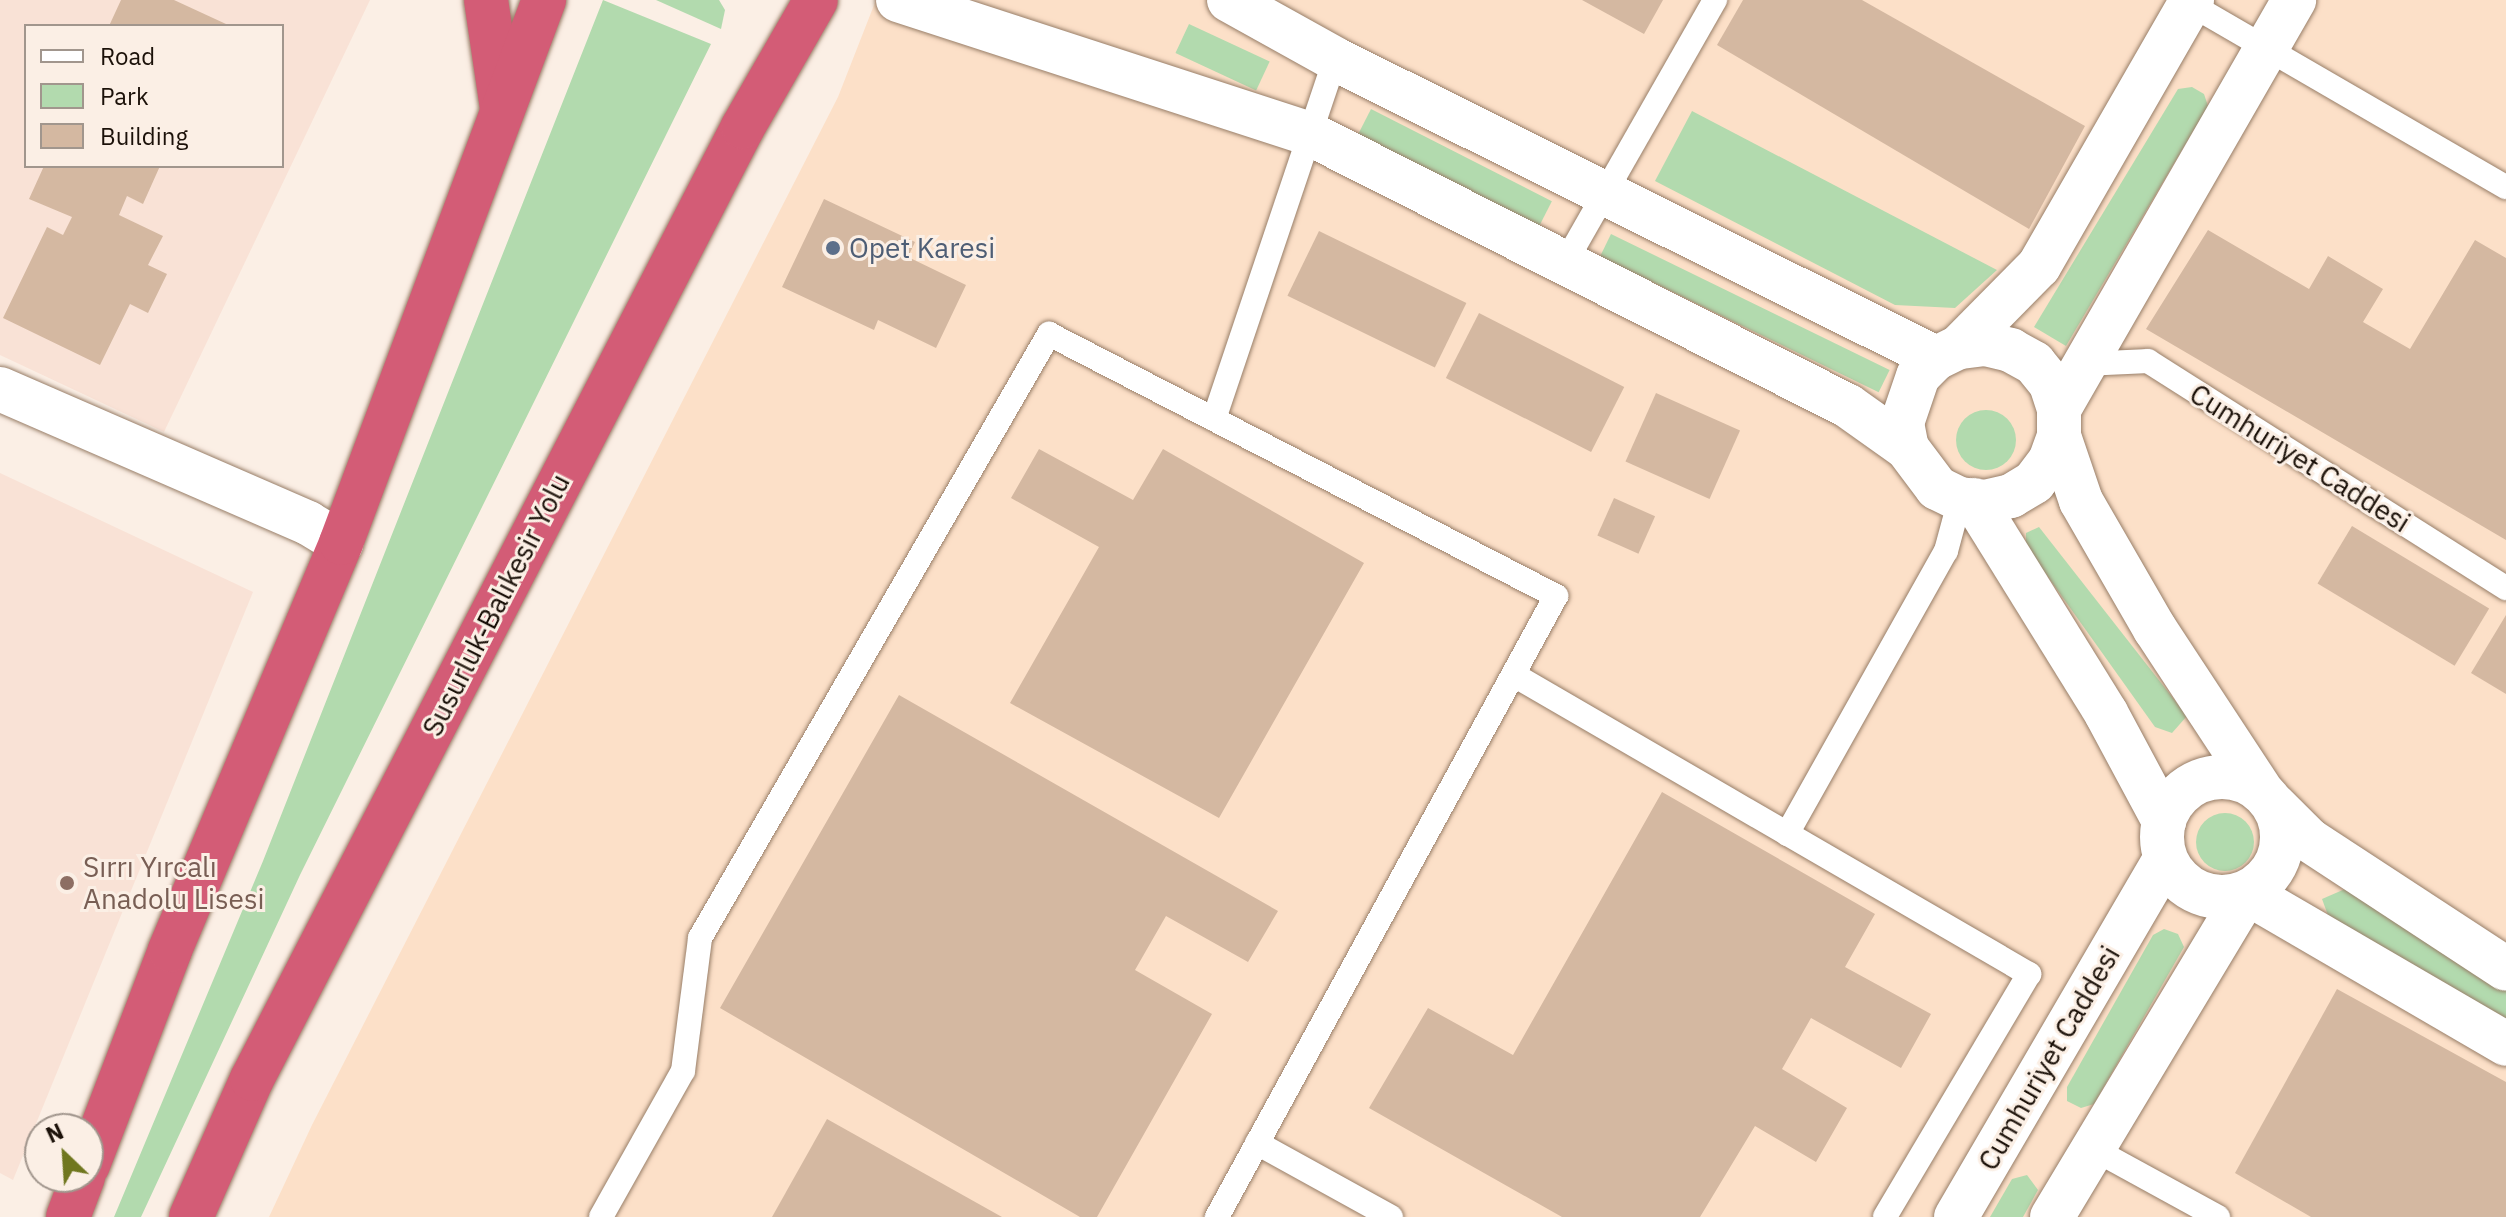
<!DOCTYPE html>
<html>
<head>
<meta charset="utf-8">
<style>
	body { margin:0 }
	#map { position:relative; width:2506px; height:1217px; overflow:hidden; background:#fbefe5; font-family:"IBM Plex Sans",sans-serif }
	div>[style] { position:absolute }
	.built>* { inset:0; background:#fce0c8 }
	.education>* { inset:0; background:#f9e2d6 }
	.green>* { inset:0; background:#b2daae; transform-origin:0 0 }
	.round { border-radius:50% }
	.building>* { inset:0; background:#d4b8a1; transform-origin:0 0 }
	.roads { filter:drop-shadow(0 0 2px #987e68) drop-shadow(0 0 2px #987e68) }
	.lane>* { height:24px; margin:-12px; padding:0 12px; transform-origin:12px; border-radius:12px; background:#fff }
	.street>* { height:44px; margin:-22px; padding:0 22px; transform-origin:22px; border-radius:22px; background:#fff }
	.street>.ring { margin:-22px; padding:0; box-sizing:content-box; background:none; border:44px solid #fff; border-radius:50% }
	.highway>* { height:44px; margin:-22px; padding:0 22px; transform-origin:22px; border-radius:22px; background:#d35c76 }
	.dots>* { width:22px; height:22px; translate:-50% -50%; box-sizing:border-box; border:4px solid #fbefe5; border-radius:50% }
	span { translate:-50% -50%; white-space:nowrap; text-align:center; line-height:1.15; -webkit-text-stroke:6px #fbefe5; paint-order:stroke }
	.service-label { font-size:28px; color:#4e5e75 }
	.left { translate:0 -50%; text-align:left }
	.street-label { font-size:28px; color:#1b1109 }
	.education-label { font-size:28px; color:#785e54 }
	.legend { position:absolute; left:24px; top:24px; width:260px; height:144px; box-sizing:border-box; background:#fbefe5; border:2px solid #a1968d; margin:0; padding:10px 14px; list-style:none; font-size:24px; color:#1b1109 }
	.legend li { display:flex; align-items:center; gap:16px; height:40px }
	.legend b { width:40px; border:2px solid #a1968d }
	.north { position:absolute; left:24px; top:1113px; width:80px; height:80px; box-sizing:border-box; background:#fbefe5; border:2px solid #a1968d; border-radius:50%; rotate:335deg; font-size:22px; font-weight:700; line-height:32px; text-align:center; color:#1b1109 }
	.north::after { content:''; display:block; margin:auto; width:28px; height:36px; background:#70771f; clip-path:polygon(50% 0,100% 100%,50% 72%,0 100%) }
</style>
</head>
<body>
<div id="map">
	<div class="built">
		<div style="clip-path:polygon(876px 0,2506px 0,2506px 1217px,269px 1217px,312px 1125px,838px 97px)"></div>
	</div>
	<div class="education">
		<div style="clip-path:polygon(evenodd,0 0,370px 0,164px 432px,0 355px,0 0,26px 26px,282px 26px,282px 166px,26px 166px,26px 26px)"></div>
		<div style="clip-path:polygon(0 473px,253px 592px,13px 1180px,0 1173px)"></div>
	</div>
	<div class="green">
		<div style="clip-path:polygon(603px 0,711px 44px,300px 875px,141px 1217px,114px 1217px,263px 861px)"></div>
		<div style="clip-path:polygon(656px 0,719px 0,725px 10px,721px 29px)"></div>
		<div style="left:1189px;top:24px;width:89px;height:32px;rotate:25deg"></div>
		<div style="clip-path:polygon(2192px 87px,2204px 94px,2208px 106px,2066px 346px,2034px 327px,2178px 89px)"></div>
		<div style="left:1371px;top:109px;width:203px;height:32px;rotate:27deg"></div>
		<div style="clip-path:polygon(1692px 111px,1997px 270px,1955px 308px,1895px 305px,1655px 181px)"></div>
		<div style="left:1611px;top:234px;width:310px;height:25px;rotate:26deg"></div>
		<div class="round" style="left:1956px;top:410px;width:60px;height:60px"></div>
		<div style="clip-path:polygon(2039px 527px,2187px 716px,2172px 733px,2155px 727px,2026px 546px,2026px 533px)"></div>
		<div class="round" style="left:2196px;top:813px;width:58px;height:58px"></div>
		<div style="clip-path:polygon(2345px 889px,2506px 981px,2506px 1021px,2329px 918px,2322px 899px)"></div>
		<div style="clip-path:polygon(2164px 929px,2178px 934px,2184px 947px,2094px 1104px,2081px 1108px,2067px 1101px,2067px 1087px,2153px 935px)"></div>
		<div style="clip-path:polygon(2027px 1175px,2038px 1190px,2023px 1217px,1990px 1217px,2012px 1179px)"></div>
	</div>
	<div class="building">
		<div style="clip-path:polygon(121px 0,174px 0,226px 24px,109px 26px)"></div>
		<div style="clip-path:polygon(1582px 0,1663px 0,1644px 34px)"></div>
		<div style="clip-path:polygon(1743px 0,1862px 0,2085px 126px,2029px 229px,1717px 45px)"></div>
		<div style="clip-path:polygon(44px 166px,160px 166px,143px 204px,127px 196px,119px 215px,163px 236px,148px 265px,167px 274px,148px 313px,130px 304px,100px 365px,3px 318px,47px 227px,63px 235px,72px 217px,29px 199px)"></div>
		<div style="clip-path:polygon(824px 199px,915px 242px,908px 257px,966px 285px,936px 348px,878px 320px,874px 330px,782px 287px)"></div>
		<div style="clip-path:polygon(2208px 230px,2309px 289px,2328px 256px,2383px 289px,2363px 322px,2410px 349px,2475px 240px,2506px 258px,2506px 540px,2146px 329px)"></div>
		<div style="left:1319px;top:231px;width:164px;height:72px;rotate:26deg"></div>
		<div style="left:1479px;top:313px;width:163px;height:73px;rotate:27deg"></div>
		<div style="left:1656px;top:393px;width:92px;height:75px;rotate:24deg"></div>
		<div style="clip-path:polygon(1039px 449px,1133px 500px,1163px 449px,1364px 563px,1219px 818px,1010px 703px,1099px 547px,1011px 498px)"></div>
		<div style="left:1614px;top:498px;width:45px;height:41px;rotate:24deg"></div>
		<div style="left:2352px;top:526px;width:160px;height:67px;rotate:31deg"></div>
		<div style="clip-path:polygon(2506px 615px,2506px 694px,2471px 673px)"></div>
		<div style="clip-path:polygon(899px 695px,1278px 911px,1248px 962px,1166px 916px,1135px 970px,1212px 1014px,1097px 1217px,1080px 1217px,720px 1008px)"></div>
		<div style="clip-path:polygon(1662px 792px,1875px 914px,1845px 967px,1931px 1014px,1901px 1068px,1811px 1018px,1782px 1069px,1847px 1108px,1816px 1162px,1755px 1126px,1700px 1217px,1562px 1217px,1369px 1108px,1428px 1008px,1513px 1055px)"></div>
		<div style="clip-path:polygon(2337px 989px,2506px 1082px,2506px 1217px,2311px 1217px,2235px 1173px)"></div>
		<div style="clip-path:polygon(827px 1119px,1002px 1217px,772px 1217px)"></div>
	</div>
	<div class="roads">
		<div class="lane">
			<div style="left:2183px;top:0;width:373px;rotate:30.1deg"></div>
			<div style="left:1565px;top:263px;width:303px;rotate:-60.3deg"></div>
			<div style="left:2085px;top:364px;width:63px;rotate:-2.7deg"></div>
			<div style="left:2148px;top:361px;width:424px;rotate:32.4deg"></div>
			<div style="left:1214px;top:419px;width:380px;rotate:-71.4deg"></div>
			<div style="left:1514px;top:675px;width:596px;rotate:30.14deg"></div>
			<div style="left:2029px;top:974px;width:282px;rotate:120.7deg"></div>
			<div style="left:1787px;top:834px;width:325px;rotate:-60.7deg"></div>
			<div style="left:1946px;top:551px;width:54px;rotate:-74.9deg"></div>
			<div style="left:1257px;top:1143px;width:153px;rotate:28.9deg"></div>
			<div style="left:2090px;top:1147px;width:146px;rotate:28.7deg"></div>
			<div style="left:601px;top:1217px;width:167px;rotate:-60.7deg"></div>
			<div style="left:683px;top:1071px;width:134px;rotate:-82.7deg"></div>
			<div style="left:700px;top:938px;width:698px;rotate:-59.98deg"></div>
			<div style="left:1049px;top:334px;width:571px;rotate:27.33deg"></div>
			<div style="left:1556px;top:596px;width:708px;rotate:118.63deg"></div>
		</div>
		<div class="street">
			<div style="left:898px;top:0;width:433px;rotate:18deg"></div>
			<div style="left:1310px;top:134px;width:603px;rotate:26.82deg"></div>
			<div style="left:1848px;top:406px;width:72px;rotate:35.4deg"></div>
			<div style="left:1229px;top:0;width:121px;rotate:29.1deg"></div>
			<div style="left:1335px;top:59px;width:671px;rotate:26.45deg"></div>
			<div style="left:1959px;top:347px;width:114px;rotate:-45.4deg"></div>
			<div style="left:2039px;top:266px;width:307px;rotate:-60.1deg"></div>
			<div style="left:0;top:389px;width:336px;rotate:23.5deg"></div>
			<div style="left:308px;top:523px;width:39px;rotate:31deg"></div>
			<div style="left:2059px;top:409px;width:26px;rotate:-108deg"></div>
			<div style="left:2051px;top:384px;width:27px;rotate:-129deg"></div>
			<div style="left:2034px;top:363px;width:26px;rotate:-151deg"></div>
			<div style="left:2011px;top:350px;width:27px;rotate:-167deg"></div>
			<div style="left:1985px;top:344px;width:26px;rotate:173deg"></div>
			<div style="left:1959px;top:347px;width:25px;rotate:154deg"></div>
			<div style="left:1936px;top:358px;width:25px;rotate:135deg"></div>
			<div style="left:1918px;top:376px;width:50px;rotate:108.8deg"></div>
			<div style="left:1902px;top:423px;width:25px;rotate:79deg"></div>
			<div style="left:1907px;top:448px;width:50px;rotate:53.1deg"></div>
			<div style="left:1937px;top:488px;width:25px;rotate:26deg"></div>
			<div style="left:1960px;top:499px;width:25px;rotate:7deg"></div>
			<div style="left:1985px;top:502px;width:27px;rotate:-13deg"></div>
			<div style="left:2011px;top:496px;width:27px;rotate:-31deg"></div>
			<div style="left:2034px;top:482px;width:26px;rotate:-53deg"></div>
			<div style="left:2050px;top:461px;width:27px;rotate:-70deg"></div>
			<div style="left:2059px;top:436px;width:27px;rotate:-90deg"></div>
			<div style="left:2059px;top:409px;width:472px;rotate:-60.1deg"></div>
			<div style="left:2059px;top:436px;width:69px;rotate:71.3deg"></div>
			<div style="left:2081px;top:501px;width:148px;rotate:60deg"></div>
			<div style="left:2155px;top:629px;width:191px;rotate:56.7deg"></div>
			<div style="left:1974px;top:500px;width:251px;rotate:58.2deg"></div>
			<div style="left:2106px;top:713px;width:123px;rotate:61.8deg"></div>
			<div class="ring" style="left:2162px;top:777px;width:76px;height:76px"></div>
			<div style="left:2274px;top:805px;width:49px;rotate:45deg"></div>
			<div style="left:2309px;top:840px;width:235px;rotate:33.2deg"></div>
			<div style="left:1956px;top:1217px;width:415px;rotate:-59.7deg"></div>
			<div style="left:2052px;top:1217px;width:378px;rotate:-59deg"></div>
			<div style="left:2247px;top:893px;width:300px;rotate:30.2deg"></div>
		</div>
		<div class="highway">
			<div style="left:486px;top:0;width:109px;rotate:81.6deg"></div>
			<div style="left:88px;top:1165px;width:230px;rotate:-69.1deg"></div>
			<div style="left:170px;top:950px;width:441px;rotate:-67.2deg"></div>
			<div style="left:341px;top:543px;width:580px;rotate:-69.5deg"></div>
			<div style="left:68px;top:1217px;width:43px;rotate:-69.4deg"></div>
			<div style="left:191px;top:1217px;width:151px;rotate:-66.2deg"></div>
			<div style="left:252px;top:1079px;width:1071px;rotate:-62.72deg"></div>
			<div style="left:743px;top:127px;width:146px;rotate:-60.1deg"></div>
		</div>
	</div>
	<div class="dots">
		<div style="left:833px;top:248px;background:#5c6f8a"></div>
		<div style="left:67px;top:883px;background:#8d6e63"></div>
	</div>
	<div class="service-label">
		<span class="left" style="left:849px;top:248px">Opet Karesi</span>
	</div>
	<div class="street-label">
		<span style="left:2300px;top:458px;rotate:32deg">Cumhuriyet Caddesi</span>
		<span style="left:496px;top:605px;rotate:-63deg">Susurluk-Balıkesir Yolu</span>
		<span style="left:2049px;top:1058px;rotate:-60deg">Cumhuriyet Caddesi</span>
	</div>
	<div class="education-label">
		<span class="left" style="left:83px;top:883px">Sırrı Yırcalı<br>Anadolu Lisesi</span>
	</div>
	<ul class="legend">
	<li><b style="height:10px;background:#fff"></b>Road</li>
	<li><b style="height:22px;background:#b2daae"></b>Park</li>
	<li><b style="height:22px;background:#d4b8a1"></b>Building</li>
	</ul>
	<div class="north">N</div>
</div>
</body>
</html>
